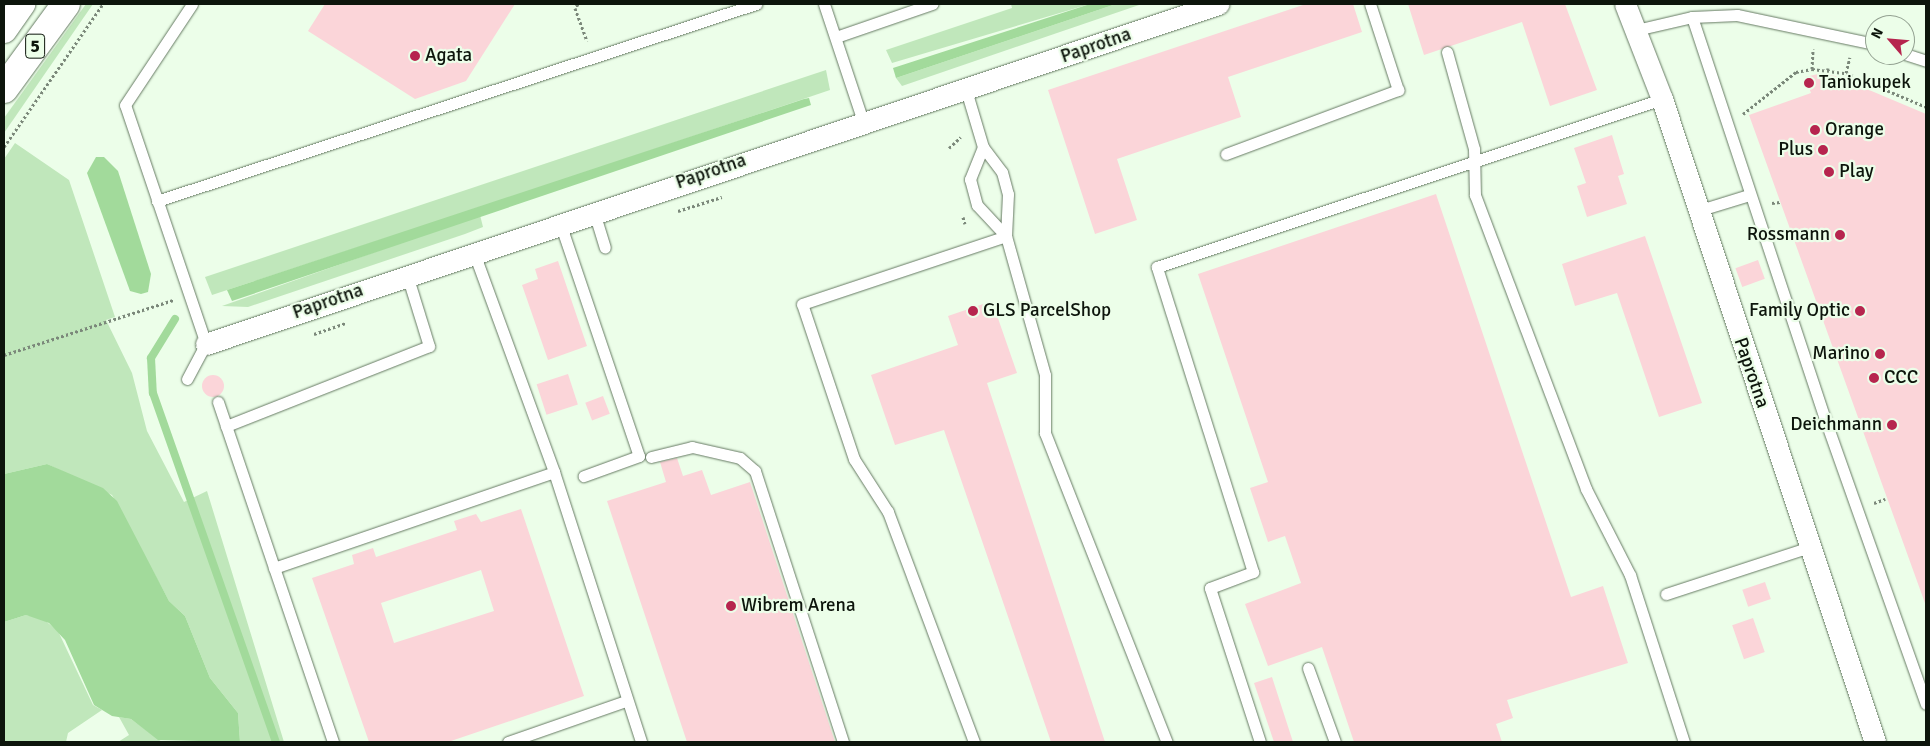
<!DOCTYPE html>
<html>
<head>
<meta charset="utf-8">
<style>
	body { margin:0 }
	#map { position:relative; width:1930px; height:746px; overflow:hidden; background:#ecfee9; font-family:Signika,sans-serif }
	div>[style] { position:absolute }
	.green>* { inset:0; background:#c0e7bb }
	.water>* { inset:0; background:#a2da9b }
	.stream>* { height:8px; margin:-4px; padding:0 4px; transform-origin:4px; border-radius:4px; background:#a2da9b }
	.building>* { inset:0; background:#fbd5d9; transform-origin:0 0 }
	.round { border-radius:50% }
	.path>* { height:3px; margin-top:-1.5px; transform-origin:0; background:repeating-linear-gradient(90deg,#7b887a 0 2.5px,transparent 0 5px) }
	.roads { filter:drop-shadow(0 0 1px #667a63) drop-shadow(0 0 1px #667a63) }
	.service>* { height:11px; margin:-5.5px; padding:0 5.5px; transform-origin:5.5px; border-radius:5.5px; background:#fff }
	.minor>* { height:21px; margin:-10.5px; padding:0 10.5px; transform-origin:10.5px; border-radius:10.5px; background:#fff }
	.tertiary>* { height:26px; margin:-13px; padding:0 13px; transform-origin:13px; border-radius:13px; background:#fff }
	.primary>* { height:28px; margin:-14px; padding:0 14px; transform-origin:14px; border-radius:14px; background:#fff }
	.dots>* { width:14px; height:14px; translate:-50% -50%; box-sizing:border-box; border:2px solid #ecfee9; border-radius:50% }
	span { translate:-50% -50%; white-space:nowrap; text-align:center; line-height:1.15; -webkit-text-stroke:4.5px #ecfee9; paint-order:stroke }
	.shield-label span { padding:1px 4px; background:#ecfee9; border:1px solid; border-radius:4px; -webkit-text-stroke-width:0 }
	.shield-label { font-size:18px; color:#0d150c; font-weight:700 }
	.street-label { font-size:19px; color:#0d150c }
	.poi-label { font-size:19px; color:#0d150c }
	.left { translate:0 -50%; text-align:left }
	.right { translate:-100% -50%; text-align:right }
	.frame { position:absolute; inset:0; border:5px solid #0d150c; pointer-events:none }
	.north { position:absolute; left:1865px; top:15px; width:50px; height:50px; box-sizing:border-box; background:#ecfee9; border:1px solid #93a191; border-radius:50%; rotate:297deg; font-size:14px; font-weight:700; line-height:20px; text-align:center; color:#0d150c }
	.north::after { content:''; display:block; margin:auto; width:18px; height:22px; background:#b6254e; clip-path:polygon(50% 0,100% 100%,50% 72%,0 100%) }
</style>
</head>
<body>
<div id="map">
	<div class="green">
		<div style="clip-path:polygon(86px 4px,93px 4px,4px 133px,4px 118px)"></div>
		<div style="clip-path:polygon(1011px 4px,1090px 4px,892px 63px,886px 50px,1012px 8px)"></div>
		<div style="clip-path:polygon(1116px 4px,1142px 4px,902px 86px,896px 78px)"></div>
		<div style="clip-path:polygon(826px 70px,830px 90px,539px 188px,212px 295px,205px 277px)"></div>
		<div style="clip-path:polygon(15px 143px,69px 180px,115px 317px,106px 320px,132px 373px,147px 431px,184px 502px,207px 491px,284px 742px,240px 742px,238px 713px,210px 678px,185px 616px,169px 601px,112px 495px,47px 464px,4px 474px,4px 159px)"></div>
		<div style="clip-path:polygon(480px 215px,483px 227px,465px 234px,248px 307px,222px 306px)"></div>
		<div style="clip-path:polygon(26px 615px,42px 618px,58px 631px,93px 705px,102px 710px,68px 733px,66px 742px,4px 742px,4px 622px)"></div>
		<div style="clip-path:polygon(119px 717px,131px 719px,162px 742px,118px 742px,129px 735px)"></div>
	</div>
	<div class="water">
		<div style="clip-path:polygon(1090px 4px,1116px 4px,896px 78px,893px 68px)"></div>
		<div style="clip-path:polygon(804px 99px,809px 98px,811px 105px,232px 301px,227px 290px)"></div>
		<div style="clip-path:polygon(96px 157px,104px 157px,118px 171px,151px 274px,148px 292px,141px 294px,130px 291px,87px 173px)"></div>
		<div style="clip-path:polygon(47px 464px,103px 488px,117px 501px,169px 601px,185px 616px,210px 678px,238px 713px,240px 742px,158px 740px,131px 719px,112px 716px,94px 705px,65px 640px,49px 623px,26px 615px,4px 622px,4px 474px)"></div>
	</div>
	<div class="stream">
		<div style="left:175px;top:319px;width:46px;rotate:121.6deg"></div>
		<div style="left:151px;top:358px;width:35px;rotate:87deg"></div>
		<div style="left:153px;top:393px;width:370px;rotate:70.6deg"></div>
	</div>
	<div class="building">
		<div style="clip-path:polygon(325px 4px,515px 4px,466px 81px,415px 99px,308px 31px)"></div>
		<div style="clip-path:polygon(1306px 4px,1353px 4px,1362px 32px,1228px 77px,1241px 117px,1117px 159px,1137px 220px,1095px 234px,1048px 90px)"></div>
		<div style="clip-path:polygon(1408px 4px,1565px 4px,1597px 90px,1550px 106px,1522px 22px,1424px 55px)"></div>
		<div style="clip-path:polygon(1818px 74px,1836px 76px,1926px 114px,1926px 606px,1749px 115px,1811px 93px,1805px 77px)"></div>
		<div style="clip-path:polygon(1612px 135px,1624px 174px,1618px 176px,1627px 204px,1587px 217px,1577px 186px,1586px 183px,1574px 148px)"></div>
		<div style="clip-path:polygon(1436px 194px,1571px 597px,1603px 586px,1628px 663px,1507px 700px,1513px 718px,1496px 724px,1502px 742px,1354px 742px,1322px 647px,1268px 666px,1245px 604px,1301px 583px,1285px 536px,1268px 542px,1250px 488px,1268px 482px,1198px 274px)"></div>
		<div style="clip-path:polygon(1645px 236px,1702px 403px,1659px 417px,1617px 293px,1575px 306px,1562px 264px)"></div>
		<div style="left:1758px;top:260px;width:20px;height:24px;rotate:70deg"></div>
		<div style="clip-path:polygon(558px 261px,587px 346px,548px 360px,522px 285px,538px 279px,535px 269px)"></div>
		<div style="clip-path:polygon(992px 301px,1017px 373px,987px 383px,1105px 742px,1051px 742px,944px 430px,895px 445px,871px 375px,958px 345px,948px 316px)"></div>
		<div style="left:568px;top:374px;width:32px;height:33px;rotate:72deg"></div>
		<div class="round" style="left:202px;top:375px;width:22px;height:22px"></div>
		<div style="left:603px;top:396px;width:19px;height:19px;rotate:69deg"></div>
		<div style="clip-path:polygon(677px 458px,683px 476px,702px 470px,711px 495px,750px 482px,835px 742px,687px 742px,607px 501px,666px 482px,660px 462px)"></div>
		<div style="clip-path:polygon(evenodd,521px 509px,584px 696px,448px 742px,369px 742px,312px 578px,354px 564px,352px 555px,373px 548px,376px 557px,457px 530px,454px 521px,476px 514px,481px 522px,521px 509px,481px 570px,494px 611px,394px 643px,381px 603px,481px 570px)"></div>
		<div style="left:1765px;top:582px;width:18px;height:24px;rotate:71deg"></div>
		<div style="left:1753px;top:618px;width:36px;height:22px;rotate:71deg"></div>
		<div style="clip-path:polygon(1272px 677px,1282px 708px,1293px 742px,1274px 742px,1254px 683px)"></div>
	</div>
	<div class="path">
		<div style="left:578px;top:4px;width:5px;rotate:127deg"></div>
		<div style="left:575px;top:8px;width:35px;rotate:70deg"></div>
		<div style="left:1812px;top:69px;width:20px;rotate:-87deg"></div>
		<div style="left:1846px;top:73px;width:16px;rotate:-76deg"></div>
		<div style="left:1827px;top:75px;width:7px;rotate:-82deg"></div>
		<div style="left:1743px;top:114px;width:68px;rotate:-38.4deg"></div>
		<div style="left:1796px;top:72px;width:16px;rotate:-11deg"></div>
		<div style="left:1812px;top:69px;width:34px;rotate:7deg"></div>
		<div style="left:1846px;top:73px;width:87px;rotate:23deg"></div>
		<div style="left:4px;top:147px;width:174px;rotate:-55.3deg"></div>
		<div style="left:949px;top:148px;width:16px;rotate:-43deg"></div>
		<div style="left:1772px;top:203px;width:8px;rotate:-7deg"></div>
		<div style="left:678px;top:211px;width:46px;rotate:-17.7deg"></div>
		<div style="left:963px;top:217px;width:7px;rotate:74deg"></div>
		<div style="left:314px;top:334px;width:34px;rotate:-19deg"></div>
		<div style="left:4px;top:355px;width:178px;rotate:-18deg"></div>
		<div style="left:1874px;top:503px;width:12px;rotate:-20deg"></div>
	</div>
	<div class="roads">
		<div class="service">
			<div style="left:824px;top:4px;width:123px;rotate:71.6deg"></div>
			<div style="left:1692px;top:17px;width:423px;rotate:71.7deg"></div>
			<div style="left:1825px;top:419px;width:302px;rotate:70.5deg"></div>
			<div style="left:1636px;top:30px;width:57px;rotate:-13.1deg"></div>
			<div style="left:1692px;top:17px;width:45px;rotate:-2.5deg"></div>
			<div style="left:1737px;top:15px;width:141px;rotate:11.9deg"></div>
			<div style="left:836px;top:37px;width:102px;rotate:-19deg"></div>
			<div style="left:1447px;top:52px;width:101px;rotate:74.4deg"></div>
			<div style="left:1474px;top:149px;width:46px;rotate:88.8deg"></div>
			<div style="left:1475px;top:195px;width:314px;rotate:69.3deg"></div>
			<div style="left:1586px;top:489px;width:97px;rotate:62.9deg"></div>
			<div style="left:1630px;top:575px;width:176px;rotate:72.1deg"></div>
			<div style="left:1905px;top:54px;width:22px;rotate:18deg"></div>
			<div style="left:966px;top:90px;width:59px;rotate:73.4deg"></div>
			<div style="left:983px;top:147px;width:31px;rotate:53deg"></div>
			<div style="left:1002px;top:172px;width:23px;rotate:75deg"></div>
			<div style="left:1008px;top:194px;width:42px;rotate:92.7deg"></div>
			<div style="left:1006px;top:236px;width:144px;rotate:74.3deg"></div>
			<div style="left:1045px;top:375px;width:58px;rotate:90deg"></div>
			<div style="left:1045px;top:433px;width:332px;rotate:68.5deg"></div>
			<div style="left:983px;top:147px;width:35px;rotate:112deg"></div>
			<div style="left:970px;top:179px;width:27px;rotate:75deg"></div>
			<div style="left:977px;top:205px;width:42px;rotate:46.9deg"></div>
			<div style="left:1226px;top:154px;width:184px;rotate:-20.4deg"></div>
			<div style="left:1398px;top:90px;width:90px;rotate:-108deg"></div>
			<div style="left:157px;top:201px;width:631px;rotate:-18.21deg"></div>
			<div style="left:1697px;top:211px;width:54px;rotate:-17.1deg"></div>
			<div style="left:594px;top:212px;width:37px;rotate:73deg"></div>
			<div style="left:560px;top:223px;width:246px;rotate:71.3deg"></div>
			<div style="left:639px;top:456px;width:59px;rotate:160deg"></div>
			<div style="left:474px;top:253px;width:233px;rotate:69.9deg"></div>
			<div style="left:554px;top:472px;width:284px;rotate:72.1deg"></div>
			<div style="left:187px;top:379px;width:40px;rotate:-62deg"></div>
			<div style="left:206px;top:344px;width:252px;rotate:-108.7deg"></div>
			<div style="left:125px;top:105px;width:121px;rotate:-56.4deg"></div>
			<div style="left:218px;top:402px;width:359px;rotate:71.3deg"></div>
			<div style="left:226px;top:426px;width:218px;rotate:-21.5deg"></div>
			<div style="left:429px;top:346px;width:74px;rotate:-107.2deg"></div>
			<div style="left:651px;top:457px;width:42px;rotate:-13.7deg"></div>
			<div style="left:692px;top:447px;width:49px;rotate:12.9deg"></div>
			<div style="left:740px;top:458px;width:20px;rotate:41deg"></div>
			<div style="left:755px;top:471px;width:285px;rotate:72deg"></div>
			<div style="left:274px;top:568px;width:296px;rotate:-18.9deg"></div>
			<div style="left:1666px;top:594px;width:151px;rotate:-18.1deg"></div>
			<div style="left:1308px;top:668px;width:79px;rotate:70deg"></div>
			<div style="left:508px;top:742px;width:125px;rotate:-19.2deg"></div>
			<div style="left:974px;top:742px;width:246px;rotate:-110.5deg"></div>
			<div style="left:888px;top:512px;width:63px;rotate:-122.7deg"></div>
			<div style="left:854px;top:459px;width:163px;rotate:-108.5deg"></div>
			<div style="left:802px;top:304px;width:215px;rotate:-18.4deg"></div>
			<div style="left:1260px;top:742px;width:162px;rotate:-108deg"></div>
			<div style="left:1210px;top:588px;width:46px;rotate:-20.4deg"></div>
			<div style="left:1253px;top:572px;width:320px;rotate:-107.5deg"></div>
			<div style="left:1157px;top:267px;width:532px;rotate:-18.4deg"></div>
		</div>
		<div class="minor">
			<div style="left:1625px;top:4px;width:102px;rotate:68.7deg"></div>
			<div style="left:1662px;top:99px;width:677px;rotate:71.67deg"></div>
			<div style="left:206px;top:344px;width:1068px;rotate:-18.57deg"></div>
		</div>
		<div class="tertiary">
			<div style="left:4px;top:30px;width:32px;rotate:-55deg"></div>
		</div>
		<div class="primary">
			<div style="left:4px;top:89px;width:105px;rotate:-53.9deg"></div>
		</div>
	</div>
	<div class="dots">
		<div style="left:415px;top:56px;background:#b6254e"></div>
		<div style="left:1809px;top:83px;background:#b6254e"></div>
		<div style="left:1815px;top:130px;background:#b6254e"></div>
		<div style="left:1823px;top:150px;background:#b6254e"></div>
		<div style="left:1829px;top:172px;background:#b6254e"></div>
		<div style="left:1840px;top:235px;background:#b6254e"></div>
		<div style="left:973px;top:311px;background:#b6254e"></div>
		<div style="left:1860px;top:311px;background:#b6254e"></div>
		<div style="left:1880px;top:354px;background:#b6254e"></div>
		<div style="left:1874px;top:378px;background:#b6254e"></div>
		<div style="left:1892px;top:425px;background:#b6254e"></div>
		<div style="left:731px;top:606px;background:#b6254e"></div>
	</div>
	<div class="shield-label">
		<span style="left:35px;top:46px">5</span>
	</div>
	<div class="street-label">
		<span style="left:1096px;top:46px;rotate:-19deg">Paprotna</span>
		<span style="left:711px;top:172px;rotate:-19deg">Paprotna</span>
		<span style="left:328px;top:302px;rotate:-19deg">Paprotna</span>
		<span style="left:1751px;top:373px;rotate:71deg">Paprotna</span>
	</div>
	<div class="poi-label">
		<span class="left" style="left:425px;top:56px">Agata</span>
		<span class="left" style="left:1819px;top:83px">Taniokupek</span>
		<span class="left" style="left:1825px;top:130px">Orange</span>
		<span class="right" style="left:1813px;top:150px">Plus</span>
		<span class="left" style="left:1839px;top:172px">Play</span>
		<span class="right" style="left:1830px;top:235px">Rossmann</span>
		<span class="left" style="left:983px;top:311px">GLS ParcelShop</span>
		<span class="right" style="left:1850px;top:311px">Family Optic</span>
		<span class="right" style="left:1870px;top:354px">Marino</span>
		<span class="left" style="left:1884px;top:378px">CCC</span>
		<span class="right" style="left:1882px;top:425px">Deichmann</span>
		<span class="left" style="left:741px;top:606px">Wibrem Arena</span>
	</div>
	<div class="frame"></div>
	<div class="north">N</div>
</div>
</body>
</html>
